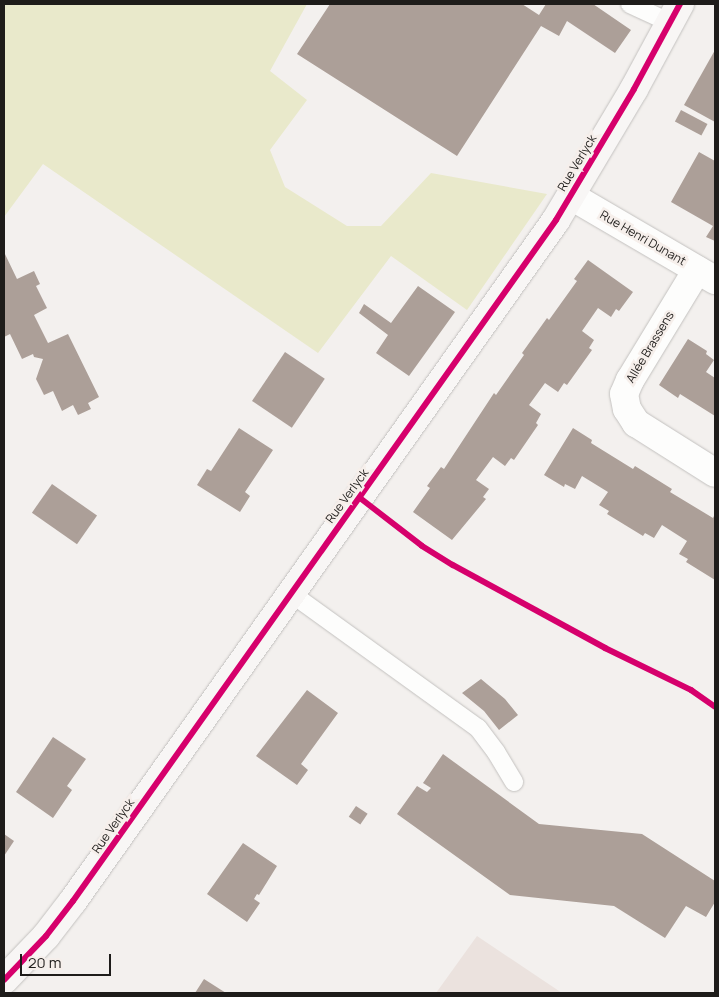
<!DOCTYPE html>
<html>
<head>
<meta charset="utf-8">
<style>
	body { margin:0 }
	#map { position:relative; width:719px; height:997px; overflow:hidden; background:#f3f0ee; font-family:Manrope,sans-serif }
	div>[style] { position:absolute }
	.built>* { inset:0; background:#ebe2de }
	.green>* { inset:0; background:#e9e9cb }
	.building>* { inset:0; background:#ac9f98; transform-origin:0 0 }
	.roads { filter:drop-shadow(0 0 1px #c3c1bf) drop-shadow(0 0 1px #c3c1bf) }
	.lane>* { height:18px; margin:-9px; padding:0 9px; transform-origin:9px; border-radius:9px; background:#fdfdfc }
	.street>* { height:28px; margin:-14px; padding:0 14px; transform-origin:14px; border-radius:14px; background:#fdfdfc }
	.secondary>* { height:28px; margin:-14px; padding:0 14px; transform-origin:14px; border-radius:14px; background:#f8f6f5 }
	.cycleway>* { height:6px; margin:-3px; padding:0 3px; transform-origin:3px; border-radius:3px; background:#d6006c }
	span { translate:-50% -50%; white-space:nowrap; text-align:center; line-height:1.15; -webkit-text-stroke:5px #f6efeb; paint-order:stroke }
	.street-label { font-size:12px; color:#1e1c1a }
	.frame { position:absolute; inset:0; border:5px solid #1e1c1a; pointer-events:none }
	.scale { position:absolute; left:20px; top:954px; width:91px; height:22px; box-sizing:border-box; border:2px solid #1e1c1a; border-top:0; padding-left:6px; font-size:15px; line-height:18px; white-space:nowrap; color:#1e1c1a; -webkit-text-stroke:4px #f6efeb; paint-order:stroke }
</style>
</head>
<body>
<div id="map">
	<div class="built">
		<div style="clip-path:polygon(477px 936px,562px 993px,436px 993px)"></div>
	</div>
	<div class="green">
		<div style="clip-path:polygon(4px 4px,307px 4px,270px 71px,307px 100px,270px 150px,285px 187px,347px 226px,381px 226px,431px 173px,547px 194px,467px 310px,391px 256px,318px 353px,43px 164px,4px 217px)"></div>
	</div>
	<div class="building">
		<div style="clip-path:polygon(330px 4px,522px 4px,539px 15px,546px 4px,593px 4px,631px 30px,615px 53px,567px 21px,559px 36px,541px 26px,457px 156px,297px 54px)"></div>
		<div style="clip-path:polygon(715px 50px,715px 122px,684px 105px)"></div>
		<div style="left:681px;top:110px;width:30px;height:13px;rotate:28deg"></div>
		<div style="clip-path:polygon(699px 152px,715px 161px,715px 241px,706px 237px,713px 226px,671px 202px)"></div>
		<div style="clip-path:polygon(4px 252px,17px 279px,34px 271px,40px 284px,36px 286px,47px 308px,34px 315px,48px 343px,68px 334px,99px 397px,88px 403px,91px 409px,78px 415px,73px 405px,62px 411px,53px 391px,44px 395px,36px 379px,43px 359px,34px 357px,33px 354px,22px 359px,10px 334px,4px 337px)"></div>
		<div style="clip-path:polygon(588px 260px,633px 292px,619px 311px,616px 309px,611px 317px,598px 308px,582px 331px,594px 340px,589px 348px,592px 350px,567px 385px,564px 383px,558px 392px,545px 383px,529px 405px,541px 414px,536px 423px,538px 425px,514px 460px,511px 458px,505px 466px,493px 457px,476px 480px,489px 489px,483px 497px,486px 499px,452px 540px,413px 512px,430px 488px,427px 486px,441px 467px,444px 469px,494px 393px,496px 395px,524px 355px,522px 353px,547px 318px,549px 320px,577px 281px,574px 279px)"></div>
		<div style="clip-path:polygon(418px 286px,455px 312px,409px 376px,376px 353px,388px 335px,359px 313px,364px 304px,391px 323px)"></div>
		<div style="clip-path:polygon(688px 339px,707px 351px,706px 354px,714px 360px,706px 372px,715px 378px,715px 416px,680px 394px,678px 398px,659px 385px)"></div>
		<div style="left:285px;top:352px;width:48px;height:59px;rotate:34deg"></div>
		<div style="clip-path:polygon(239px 428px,273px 450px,245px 492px,250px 496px,240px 512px,197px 485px,207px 469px,211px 471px)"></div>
		<div style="clip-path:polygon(573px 428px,592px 440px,591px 443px,633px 469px,635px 466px,672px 489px,670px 492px,713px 518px,715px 514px,715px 580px,686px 562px,688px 559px,679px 554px,687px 541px,662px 525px,654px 538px,645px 533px,643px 536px,607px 514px,609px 511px,599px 505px,608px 492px,582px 476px,575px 489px,565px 484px,564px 487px,544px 475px)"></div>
		<div style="left:52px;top:484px;width:55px;height:35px;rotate:35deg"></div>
		<div style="clip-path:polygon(481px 679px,505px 699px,518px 715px,499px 730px,484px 711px,462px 693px)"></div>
		<div style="clip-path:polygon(307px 690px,338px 713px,301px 764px,308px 770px,297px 785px,256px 756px)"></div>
		<div style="clip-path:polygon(53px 737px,86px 759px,67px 786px,72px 790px,53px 818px,16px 792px)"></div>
		<div style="clip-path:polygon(443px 754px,539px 824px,642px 834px,715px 881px,715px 902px,706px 917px,686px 906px,665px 938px,614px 906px,510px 895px,397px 814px,417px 786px,427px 792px,431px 788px,423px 783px)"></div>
		<div style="left:356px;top:806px;width:14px;height:13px;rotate:34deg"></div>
		<div style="clip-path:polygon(4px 834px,14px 841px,4px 856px)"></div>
		<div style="clip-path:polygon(243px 843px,277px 866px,259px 895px,257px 894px,254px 899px,260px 903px,247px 922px,207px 894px)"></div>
		<div style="clip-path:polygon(204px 979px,226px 993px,195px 993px)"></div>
	</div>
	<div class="roads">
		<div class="lane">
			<div style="left:630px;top:4px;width:43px;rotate:24.8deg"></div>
			<div style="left:292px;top:594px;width:229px;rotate:35.8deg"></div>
			<div style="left:478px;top:728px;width:30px;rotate:53deg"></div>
			<div style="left:496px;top:752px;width:35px;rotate:59deg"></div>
		</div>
		<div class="street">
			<div style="left:571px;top:196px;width:167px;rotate:30.3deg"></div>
			<div style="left:697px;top:270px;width:129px;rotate:121.3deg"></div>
			<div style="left:630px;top:380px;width:15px;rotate:113deg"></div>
			<div style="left:624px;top:394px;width:15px;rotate:79deg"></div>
			<div style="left:627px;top:409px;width:17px;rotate:57deg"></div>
			<div style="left:636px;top:423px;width:93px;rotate:32.3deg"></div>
		</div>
		<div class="secondary">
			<div style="left:4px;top:980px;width:61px;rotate:-46.3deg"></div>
			<div style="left:46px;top:936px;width:44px;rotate:-52.4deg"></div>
			<div style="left:73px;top:901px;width:835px;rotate:-54.65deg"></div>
			<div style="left:556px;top:220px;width:152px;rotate:-59.2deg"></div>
			<div style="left:634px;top:89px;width:97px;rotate:-61.6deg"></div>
		</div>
	</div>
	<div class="cycleway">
		<div style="left:360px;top:498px;width:78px;rotate:37.7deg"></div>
		<div style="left:422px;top:546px;width:36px;rotate:32deg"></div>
		<div style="left:453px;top:565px;width:173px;rotate:28.6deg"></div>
		<div style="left:605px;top:648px;width:96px;rotate:26deg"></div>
		<div style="left:691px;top:690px;width:29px;rotate:35deg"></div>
		<div style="left:4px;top:980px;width:61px;rotate:-46.3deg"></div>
		<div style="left:46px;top:936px;width:44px;rotate:-52.4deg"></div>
		<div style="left:73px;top:901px;width:835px;rotate:-54.65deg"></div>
		<div style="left:556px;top:220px;width:152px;rotate:-59.2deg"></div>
		<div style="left:634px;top:89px;width:97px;rotate:-61.6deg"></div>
	</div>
	<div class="street-label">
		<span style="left:577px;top:163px;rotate:-59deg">Rue Verlyck</span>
		<span style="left:643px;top:238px;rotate:30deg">Rue Henri Dunant</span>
		<span style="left:650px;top:347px;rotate:-59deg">Allée Brassens</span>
		<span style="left:347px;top:496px;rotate:-54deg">Rue Verlyck</span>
		<span style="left:113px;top:826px;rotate:-55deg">Rue Verlyck</span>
	</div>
	<div class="frame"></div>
	<div class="scale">20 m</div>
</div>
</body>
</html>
